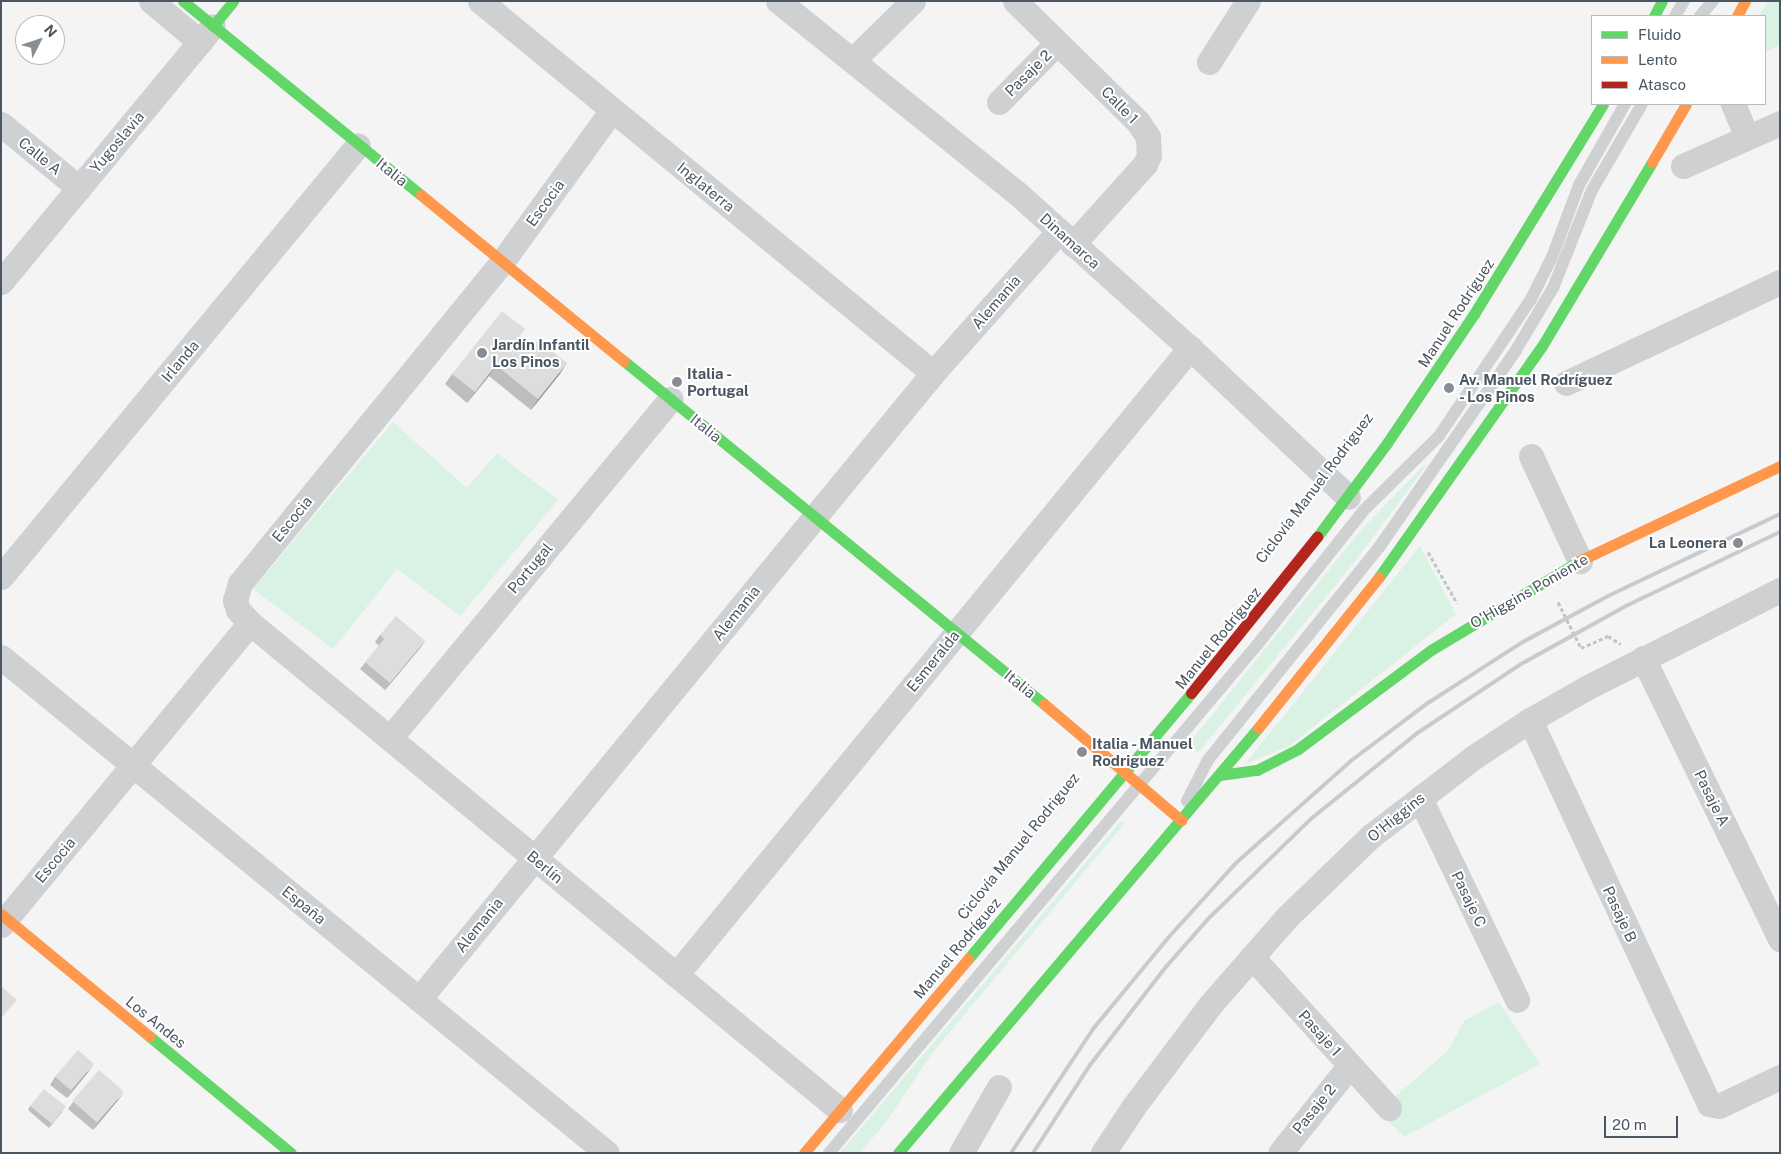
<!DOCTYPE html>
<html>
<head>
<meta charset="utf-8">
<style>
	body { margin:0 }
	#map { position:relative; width:1781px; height:1154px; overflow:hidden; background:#f4f4f4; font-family:"Public Sans",sans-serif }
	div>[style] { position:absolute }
	.green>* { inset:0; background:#d9f2e3 }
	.path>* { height:3px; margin-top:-1.5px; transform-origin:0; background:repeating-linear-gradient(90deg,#bcc7c4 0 4px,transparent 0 6.5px) }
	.lane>* { height:12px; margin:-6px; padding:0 6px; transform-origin:6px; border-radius:6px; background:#ced0d2 }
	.street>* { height:25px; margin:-12.5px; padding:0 12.5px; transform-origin:12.5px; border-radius:12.5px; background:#ced0d2 }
	.fast>* { height:11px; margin:-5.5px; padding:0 5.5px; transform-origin:5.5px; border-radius:5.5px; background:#63d668 }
	.slow>* { height:11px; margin:-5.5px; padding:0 5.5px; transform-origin:5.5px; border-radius:5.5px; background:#ff974d }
	.jam>* { height:11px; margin:-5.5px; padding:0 5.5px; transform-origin:5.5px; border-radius:5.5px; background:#b3261e }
	.rail>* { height:4px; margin:-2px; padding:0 2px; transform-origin:2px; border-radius:2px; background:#c9cacc }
	.wall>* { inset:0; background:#bebebf }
	.shaded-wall>* { inset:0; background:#9b9b9b }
	.building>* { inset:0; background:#ddddde; transform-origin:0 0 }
	.dots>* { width:14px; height:14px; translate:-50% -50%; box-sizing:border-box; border:2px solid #fff; border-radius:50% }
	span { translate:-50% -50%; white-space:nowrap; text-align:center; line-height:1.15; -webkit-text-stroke:4px #fff; paint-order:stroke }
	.street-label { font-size:15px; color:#4a5661 }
	.poi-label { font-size:15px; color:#4a5661; font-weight:700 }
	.left { translate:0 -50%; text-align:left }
	.right { translate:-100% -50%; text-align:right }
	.frame { position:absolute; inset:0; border:2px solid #4a5661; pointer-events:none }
	.legend { position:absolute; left:1591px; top:15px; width:175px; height:90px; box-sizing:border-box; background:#fff; border:1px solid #b7bbc0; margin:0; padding:6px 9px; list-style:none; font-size:15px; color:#4a5661 }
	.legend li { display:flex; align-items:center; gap:10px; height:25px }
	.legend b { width:25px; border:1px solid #b7bbc0 }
	.north { position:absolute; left:15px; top:15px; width:50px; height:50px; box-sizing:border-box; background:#fff; border:1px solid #b7bbc0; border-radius:50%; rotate:49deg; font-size:14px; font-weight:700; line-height:20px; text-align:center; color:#4a5661 }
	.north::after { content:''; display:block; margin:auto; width:18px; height:22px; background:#868d94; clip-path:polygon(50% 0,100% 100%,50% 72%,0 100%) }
	.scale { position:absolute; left:1604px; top:1116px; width:74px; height:22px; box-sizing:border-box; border:2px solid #4a5661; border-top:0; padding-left:6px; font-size:15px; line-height:18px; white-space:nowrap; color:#4a5661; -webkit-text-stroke:4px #fff; paint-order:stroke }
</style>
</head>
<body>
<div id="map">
	<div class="green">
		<div style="clip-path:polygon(1768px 1px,1780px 1px,1780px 45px,1765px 52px,1765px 16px,1759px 16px)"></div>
		<div style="clip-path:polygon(393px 422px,467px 488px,497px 453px,558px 500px,460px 616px,397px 569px,333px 649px,253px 589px)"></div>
		<div style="clip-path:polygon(1424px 465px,1426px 466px,1356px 560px,1198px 753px,1188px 745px,1361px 530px)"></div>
		<div style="clip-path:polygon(1420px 546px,1456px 614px,1288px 747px,1245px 764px)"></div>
		<div style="clip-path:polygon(1121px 821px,1125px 823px,933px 1052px,891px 1115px,871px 1140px,859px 1153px,840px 1153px)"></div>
		<div style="clip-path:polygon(1499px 1002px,1540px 1064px,1404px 1137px,1378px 1111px,1448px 1051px,1464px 1021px)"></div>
	</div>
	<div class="path">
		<div style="left:1428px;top:552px;width:59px;rotate:60.4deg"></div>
		<div style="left:1558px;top:602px;width:51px;rotate:63.4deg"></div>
		<div style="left:1581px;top:648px;width:30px;rotate:-24deg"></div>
		<div style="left:1608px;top:636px;width:15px;rotate:32deg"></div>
	</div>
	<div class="lane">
		<div style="left:1675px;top:16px;width:17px;rotate:-59deg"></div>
		<div style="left:1700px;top:16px;width:20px;rotate:-49deg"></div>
		<div style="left:1187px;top:801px;width:46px;rotate:-62.9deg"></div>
		<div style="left:1208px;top:760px;width:275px;rotate:-51.2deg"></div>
		<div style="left:1380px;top:546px;width:239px;rotate:-55.2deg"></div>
		<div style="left:1516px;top:350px;width:72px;rotate:-59.2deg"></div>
		<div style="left:1553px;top:288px;width:105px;rotate:-68.3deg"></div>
		<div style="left:1592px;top:190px;width:99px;rotate:-59.8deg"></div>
		<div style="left:829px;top:1153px;width:664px;rotate:-49.89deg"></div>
		<div style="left:1257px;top:645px;width:172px;rotate:-51.6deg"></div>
		<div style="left:1364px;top:510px;width:105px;rotate:-44.6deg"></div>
		<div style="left:1439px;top:436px;width:165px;rotate:-56.1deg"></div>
		<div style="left:1531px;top:299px;width:47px;rotate:-63.4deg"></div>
		<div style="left:1552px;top:257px;width:77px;rotate:-69.4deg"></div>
		<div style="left:1579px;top:185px;width:93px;rotate:-60.4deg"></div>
	</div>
	<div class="street">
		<div style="left:151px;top:1px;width:64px;rotate:39.9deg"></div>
		<div style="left:480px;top:1px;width:586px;rotate:39.39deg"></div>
		<div style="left:778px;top:1px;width:307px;rotate:38.8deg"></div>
		<div style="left:1017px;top:193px;width:232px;rotate:41.9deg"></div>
		<div style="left:1190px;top:348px;width:217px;rotate:43.3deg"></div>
		<div style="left:1015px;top:1px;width:173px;rotate:44.5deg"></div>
		<div style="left:1138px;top:122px;width:18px;rotate:56deg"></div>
		<div style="left:1148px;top:137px;width:18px;rotate:87deg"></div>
		<div style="left:1149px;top:155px;width:10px;rotate:114deg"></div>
		<div style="left:1145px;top:164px;width:108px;rotate:132deg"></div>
		<div style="left:853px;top:60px;width:84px;rotate:-44.5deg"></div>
		<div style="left:1209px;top:62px;width:72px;rotate:-57.4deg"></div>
		<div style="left:999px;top:102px;width:83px;rotate:-45.5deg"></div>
		<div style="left:1733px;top:104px;width:36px;rotate:67deg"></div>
		<div style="left:612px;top:110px;width:188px;rotate:125.9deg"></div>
		<div style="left:502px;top:262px;width:414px;rotate:129.2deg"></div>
		<div style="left:240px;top:583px;width:18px;rotate:106deg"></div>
		<div style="left:235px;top:600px;width:10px;rotate:73deg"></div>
		<div style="left:238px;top:610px;width:18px;rotate:47deg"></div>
		<div style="left:250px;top:623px;width:765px;rotate:39.54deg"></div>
		<div style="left:1px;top:124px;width:101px;rotate:39.4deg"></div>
		<div style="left:1683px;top:166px;width:106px;rotate:-23.9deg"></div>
		<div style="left:1px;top:282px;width:332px;rotate:-50.4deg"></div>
		<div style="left:1566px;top:383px;width:237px;rotate:-25.3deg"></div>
		<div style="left:1531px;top:456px;width:116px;rotate:65deg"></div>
		<div style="left:1px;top:577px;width:560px;rotate:-50.43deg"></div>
		<div style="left:1px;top:657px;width:783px;rotate:39.3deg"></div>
		<div style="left:1643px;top:658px;width:313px;rotate:64deg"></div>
		<div style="left:1530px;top:720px;width:424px;rotate:65deg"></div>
		<div style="left:1709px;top:1104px;width:10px;rotate:11deg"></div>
		<div style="left:1719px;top:1106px;width:68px;rotate:-25.4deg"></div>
		<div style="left:390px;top:738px;width:440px;rotate:-50.4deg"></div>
		<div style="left:1420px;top:798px;width:224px;rotate:64.3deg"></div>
		<div style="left:1px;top:925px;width:391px;rotate:-50.5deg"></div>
		<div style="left:1252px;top:957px;width:204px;rotate:47.8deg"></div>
		<div style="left:676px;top:975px;width:811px;rotate:-50.66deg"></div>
		<div style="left:419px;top:999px;width:810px;rotate:-50.61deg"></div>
		<div style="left:933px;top:373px;width:190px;rotate:-48.4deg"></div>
		<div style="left:961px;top:1153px;width:76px;rotate:-60.1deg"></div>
		<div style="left:1103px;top:1153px;width:56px;rotate:-56.6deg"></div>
		<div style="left:1134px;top:1106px;width:126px;rotate:-53deg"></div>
		<div style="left:1210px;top:1005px;width:117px;rotate:-48.8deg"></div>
		<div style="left:1287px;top:917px;width:117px;rotate:-44deg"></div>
		<div style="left:1371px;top:836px;width:130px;rotate:-37.5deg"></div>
		<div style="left:1474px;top:757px;width:67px;rotate:-33.5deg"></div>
		<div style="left:1530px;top:720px;width:64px;rotate:-29.7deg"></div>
		<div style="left:1586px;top:688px;width:217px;rotate:-26.8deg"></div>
		<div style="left:1280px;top:1153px;width:112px;rotate:-51.5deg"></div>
	</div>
	<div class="fast">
		<div style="left:183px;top:1px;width:307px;rotate:39.2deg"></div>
		<div style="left:1654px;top:16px;width:17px;rotate:-62deg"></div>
		<div style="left:213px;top:26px;width:32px;rotate:-51deg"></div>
		<div style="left:624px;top:361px;width:542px;rotate:39.24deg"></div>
		<div style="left:1317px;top:537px;width:117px;rotate:-53.3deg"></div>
		<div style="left:1387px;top:443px;width:156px;rotate:-56deg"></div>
		<div style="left:1474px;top:314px;width:246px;rotate:-58.4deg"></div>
		<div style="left:1379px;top:577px;width:283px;rotate:-54.8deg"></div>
		<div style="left:1542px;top:346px;width:214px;rotate:-59.1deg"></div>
		<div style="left:1298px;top:749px;width:166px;rotate:-36.7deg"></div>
		<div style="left:1431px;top:650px;width:173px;rotate:-31deg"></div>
		<div style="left:1220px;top:775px;width:37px;rotate:-8deg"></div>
		<div style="left:1257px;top:770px;width:46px;rotate:-27.1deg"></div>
		<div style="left:968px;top:959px;width:347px;rotate:-50deg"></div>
		<div style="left:149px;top:1036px;width:184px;rotate:39.5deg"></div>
		<div style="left:898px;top:1153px;width:557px;rotate:-49.73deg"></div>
	</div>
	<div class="slow">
		<div style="left:1737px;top:16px;width:17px;rotate:-62deg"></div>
		<div style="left:1652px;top:162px;width:67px;rotate:-59.6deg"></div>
		<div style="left:421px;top:195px;width:262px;rotate:39.3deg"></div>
		<div style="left:1579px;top:561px;width:222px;rotate:-25.3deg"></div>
		<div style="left:1044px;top:704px;width:180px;rotate:40.3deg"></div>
		<div style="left:1258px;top:728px;width:193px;rotate:-51.3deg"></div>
		<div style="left:1px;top:914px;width:192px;rotate:39.5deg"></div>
		<div style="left:804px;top:1153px;width:254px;rotate:-49.8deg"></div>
	</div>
	<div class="jam">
		<div style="left:1191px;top:693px;width:201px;rotate:-51.1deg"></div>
	</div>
	<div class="rail">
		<div style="left:1011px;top:1153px;width:149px;rotate:-56.5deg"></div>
		<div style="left:1093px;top:1029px;width:118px;rotate:-50.5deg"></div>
		<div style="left:1168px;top:938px;width:101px;rotate:-47.8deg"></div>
		<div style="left:1236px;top:863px;width:155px;rotate:-41.6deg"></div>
		<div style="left:1352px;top:760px;width:95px;rotate:-36.9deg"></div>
		<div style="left:1428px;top:703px;width:111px;rotate:-32.8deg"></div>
		<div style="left:1521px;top:643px;width:99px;rotate:-28.4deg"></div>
		<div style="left:1608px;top:596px;width:191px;rotate:-25.5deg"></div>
		<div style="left:1033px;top:1153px;width:105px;rotate:-57.1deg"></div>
		<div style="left:1090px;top:1065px;width:123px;rotate:-52.3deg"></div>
		<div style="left:1165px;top:968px;width:65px;rotate:-48.7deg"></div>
		<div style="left:1208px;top:919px;width:145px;rotate:-44.2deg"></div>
		<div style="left:1312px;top:818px;width:134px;rotate:-38.9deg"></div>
		<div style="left:1416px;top:734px;width:126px;rotate:-33.7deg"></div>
		<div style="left:1521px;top:664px;width:122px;rotate:-28.9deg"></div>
		<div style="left:1628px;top:605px;width:169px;rotate:-25.7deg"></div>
	</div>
	<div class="wall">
		<div style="clip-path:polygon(520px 337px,560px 374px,531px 410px,489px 376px,467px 403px,445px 384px,452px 374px)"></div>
		<div style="clip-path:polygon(380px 635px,425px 641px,420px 648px,385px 690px,360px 669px,379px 646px,375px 642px)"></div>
		<div style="clip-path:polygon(89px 1071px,67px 1098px,50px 1085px,55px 1077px)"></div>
		<div style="clip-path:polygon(119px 1099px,93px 1130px,68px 1109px,73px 1102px)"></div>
		<div style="clip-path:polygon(30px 1106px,63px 1111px,49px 1128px,28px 1110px)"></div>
	</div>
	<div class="shaded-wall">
		<div style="clip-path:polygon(567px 363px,560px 374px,531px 410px,538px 399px)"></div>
		<div style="clip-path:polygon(496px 365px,489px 376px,467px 403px,475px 392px)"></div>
		<div style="clip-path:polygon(425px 641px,420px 648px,385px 690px,390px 683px)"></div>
		<div style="clip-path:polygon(94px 1064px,89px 1071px,67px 1098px,72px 1091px)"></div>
		<div style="clip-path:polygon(124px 1092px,119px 1099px,93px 1130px,98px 1123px)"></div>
	</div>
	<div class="building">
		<div style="clip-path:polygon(502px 311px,525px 329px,519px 337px,532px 347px,538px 340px,567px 363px,538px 399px,496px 365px,475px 392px,452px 374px)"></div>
		<div style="clip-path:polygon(396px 616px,425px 641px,390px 683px,365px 662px,384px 639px,380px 635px)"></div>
		<div style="clip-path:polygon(1px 986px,17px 1000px,1px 1018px)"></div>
		<div style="left:78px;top:1050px;width:21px;height:35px;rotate:41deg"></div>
		<div style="left:99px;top:1070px;width:33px;height:41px;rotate:41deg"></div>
		<div style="left:44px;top:1089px;width:28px;height:22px;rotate:39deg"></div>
	</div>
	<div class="dots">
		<div style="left:482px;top:353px;background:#868d94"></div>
		<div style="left:677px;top:382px;background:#868d94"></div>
		<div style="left:1449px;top:388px;background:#868d94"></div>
		<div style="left:1738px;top:543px;background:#868d94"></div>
		<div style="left:1082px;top:752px;background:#868d94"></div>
	</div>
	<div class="street-label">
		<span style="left:1028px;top:73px;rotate:-45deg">Pasaje 2</span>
		<span style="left:1120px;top:105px;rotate:45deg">Calle 1</span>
		<span style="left:117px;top:142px;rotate:-50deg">Yugoslavia</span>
		<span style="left:40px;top:156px;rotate:39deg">Calle A</span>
		<span style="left:392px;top:172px;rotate:39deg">Italia</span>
		<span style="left:706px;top:187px;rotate:39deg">Inglaterra</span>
		<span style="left:545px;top:203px;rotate:-54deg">Escocia</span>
		<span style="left:1070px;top:241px;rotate:42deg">Dinamarca</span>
		<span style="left:996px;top:302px;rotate:-49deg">Alemania</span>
		<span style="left:1456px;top:313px;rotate:-57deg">Manuel Rodríguez</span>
		<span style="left:180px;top:361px;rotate:-50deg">Irlanda</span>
		<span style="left:706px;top:428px;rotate:39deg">Italia</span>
		<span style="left:1314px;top:488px;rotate:-53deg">Ciclovía Manuel Rodriguez</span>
		<span style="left:292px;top:519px;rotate:-51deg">Escocia</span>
		<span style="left:530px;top:568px;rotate:-50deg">Portugal</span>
		<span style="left:1529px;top:591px;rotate:-30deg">O'Higgins Poniente</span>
		<span style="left:736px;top:613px;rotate:-51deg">Alemania</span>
		<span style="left:1218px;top:638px;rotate:-51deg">Manuel Rodríguez</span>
		<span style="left:933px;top:661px;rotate:-51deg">Esmeralda</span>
		<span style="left:1020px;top:684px;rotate:39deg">Italia</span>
		<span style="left:1712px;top:798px;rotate:64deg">Pasaje A</span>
		<span style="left:1396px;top:817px;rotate:-39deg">O'Higgins</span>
		<span style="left:1018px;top:846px;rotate:-51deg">Ciclovía Manuel Rodriguez</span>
		<span style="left:55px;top:860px;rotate:-50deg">Escocia</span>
		<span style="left:545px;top:867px;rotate:40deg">Berlín</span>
		<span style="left:1469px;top:899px;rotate:64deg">Pasaje C</span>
		<span style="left:304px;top:905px;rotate:39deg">España</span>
		<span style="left:1620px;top:914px;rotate:65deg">Pasaje B</span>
		<span style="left:479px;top:925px;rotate:-51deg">Alemania</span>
		<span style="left:957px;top:948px;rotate:-50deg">Manuel Rodríguez</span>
		<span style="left:156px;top:1022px;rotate:39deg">Los Andes</span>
		<span style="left:1320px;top:1033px;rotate:48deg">Pasaje 1</span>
		<span style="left:1314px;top:1109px;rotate:-51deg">Pasaje 2</span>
	</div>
	<div class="poi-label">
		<span class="left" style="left:492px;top:353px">Jardín Infantil<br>Los Pinos</span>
		<span class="left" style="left:687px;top:382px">Italia -<br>Portugal</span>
		<span class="left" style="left:1459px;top:388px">Av. Manuel Rodríguez<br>- Los Pinos</span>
		<span class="right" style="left:1727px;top:543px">La Leonera</span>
		<span class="left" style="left:1092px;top:752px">Italia - Manuel<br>Rodriguez</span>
	</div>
	<div class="frame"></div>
	<ul class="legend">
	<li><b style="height:6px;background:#63d668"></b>Fluido</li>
	<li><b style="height:6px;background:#ff974d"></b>Lento</li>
	<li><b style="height:6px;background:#b3261e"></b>Atasco</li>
	</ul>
	<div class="north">N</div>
	<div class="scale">20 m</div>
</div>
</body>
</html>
